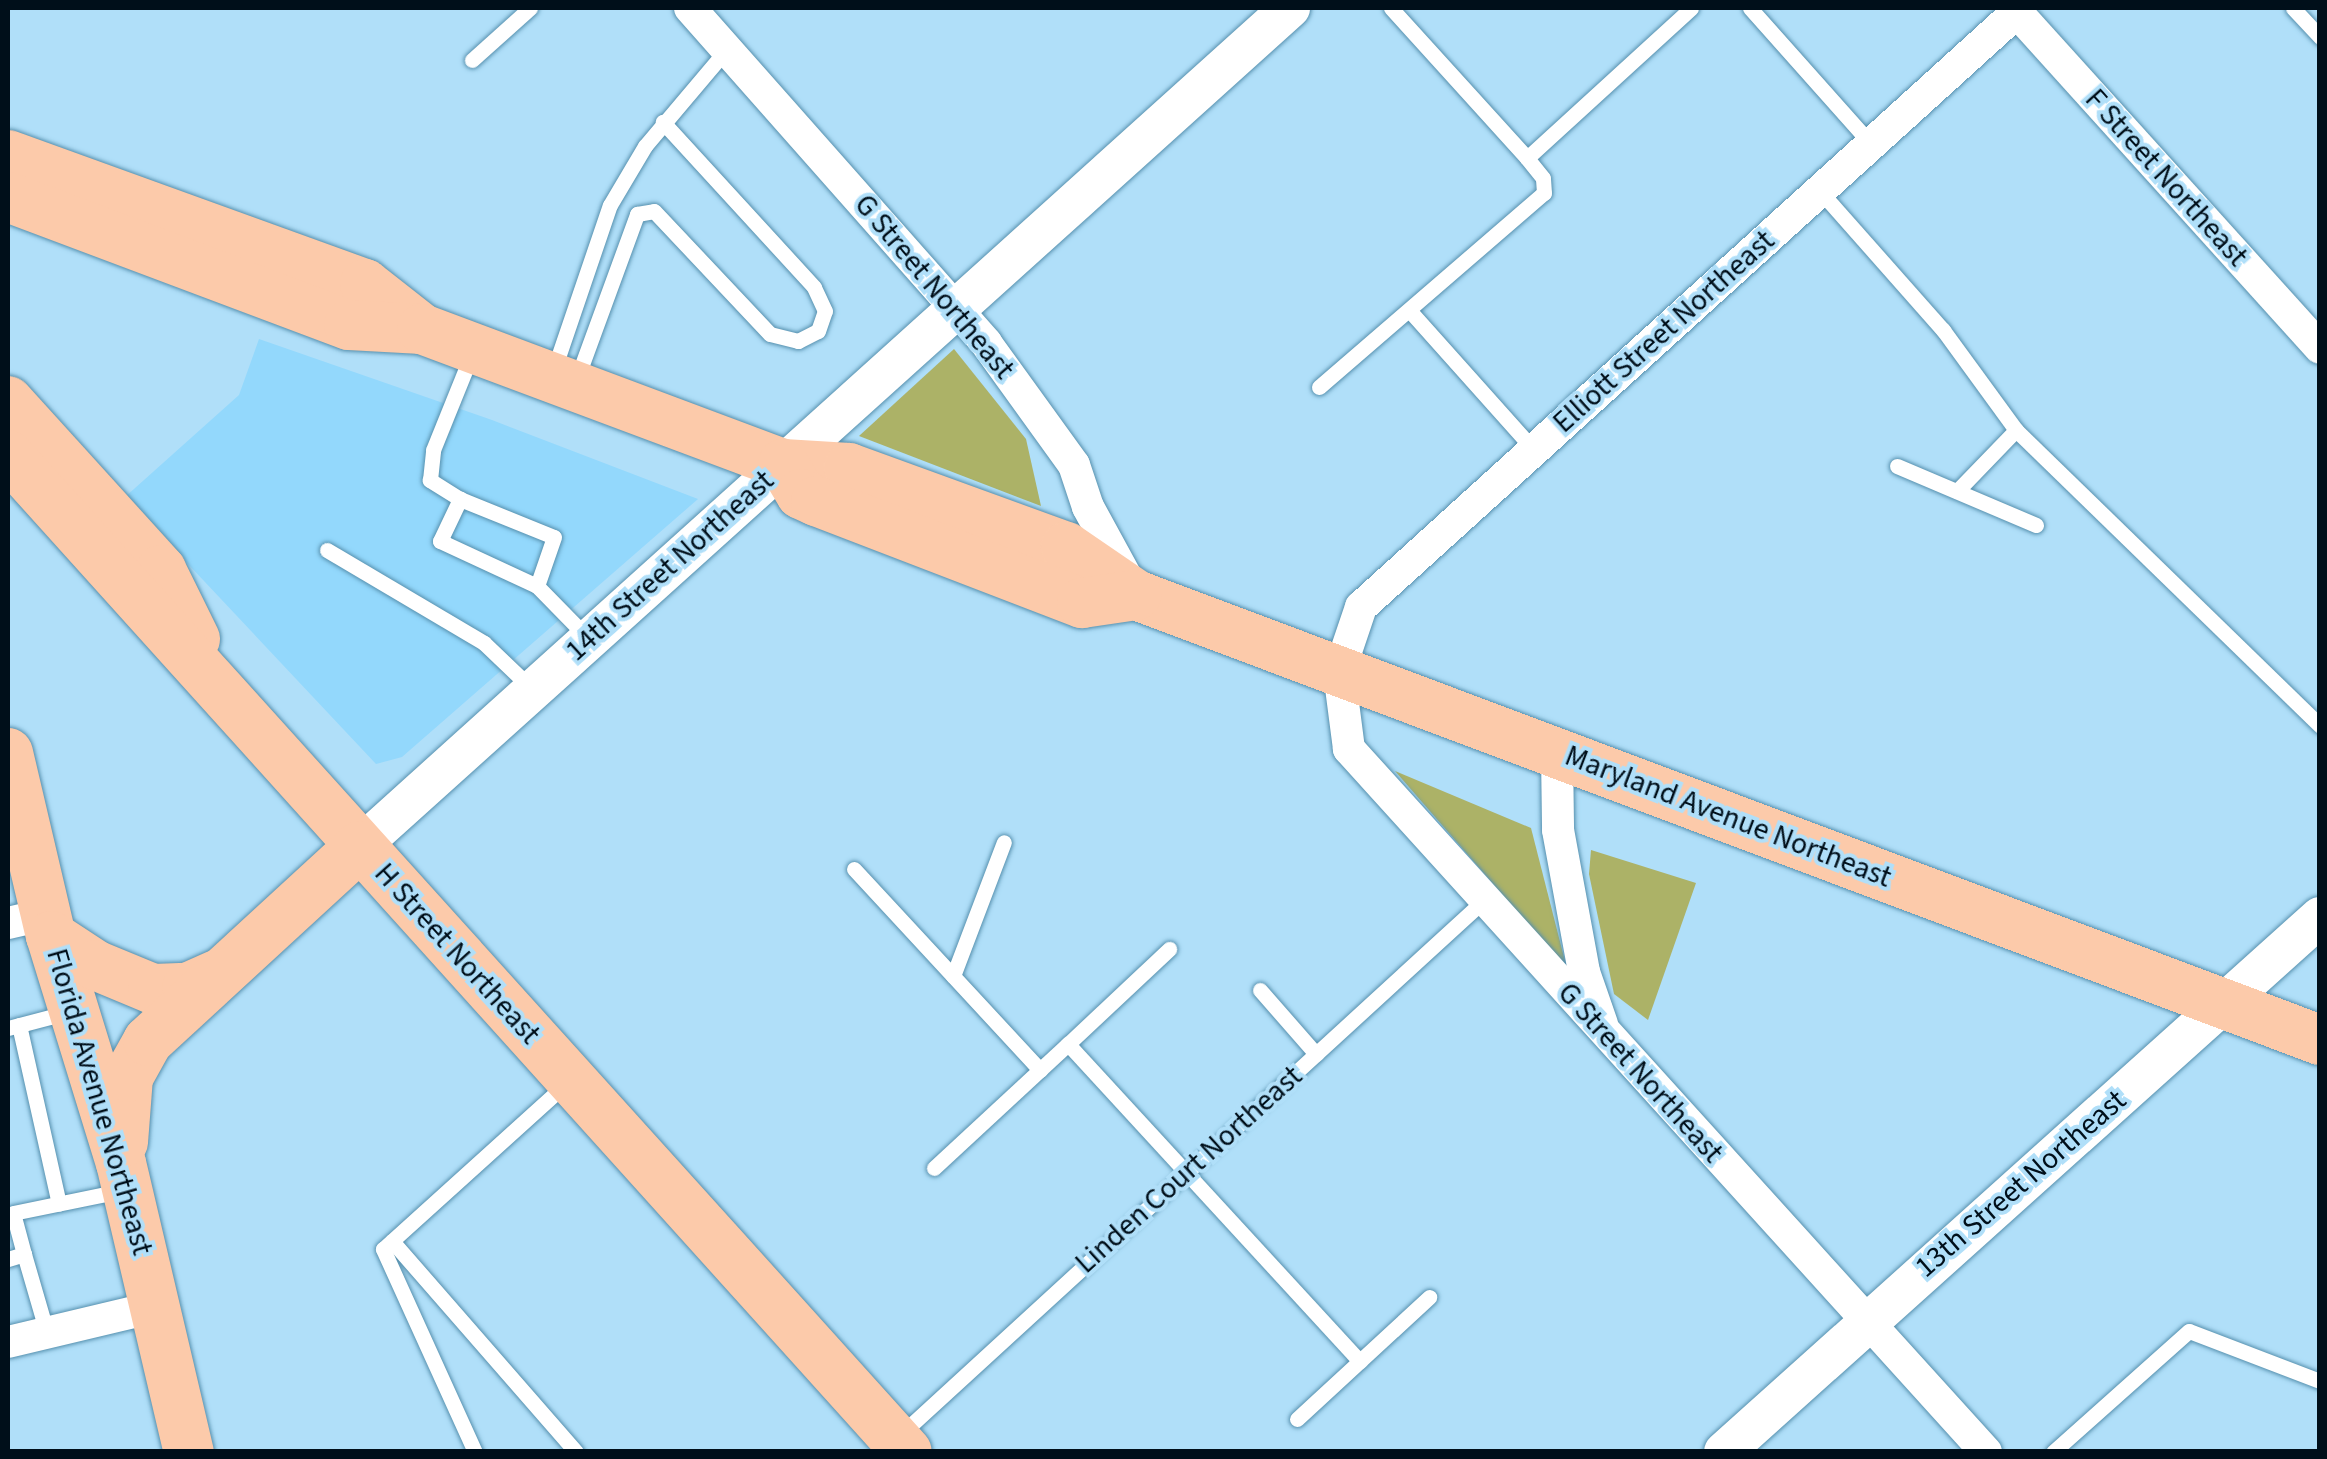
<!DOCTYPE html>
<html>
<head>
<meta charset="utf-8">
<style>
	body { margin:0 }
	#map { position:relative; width:2327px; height:1459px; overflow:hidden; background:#b0dff9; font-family:"Source Sans 3",sans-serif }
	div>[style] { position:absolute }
	.built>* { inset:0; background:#93d8fc }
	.green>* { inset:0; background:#acb267 }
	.roads { filter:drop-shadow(0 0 2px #5690ae) drop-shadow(0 0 2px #5690ae) }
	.service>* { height:15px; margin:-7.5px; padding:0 7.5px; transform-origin:7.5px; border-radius:7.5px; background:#fff }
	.minor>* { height:32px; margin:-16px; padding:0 16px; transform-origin:16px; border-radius:16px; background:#fff }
	.tertiary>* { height:40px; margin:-20px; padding:0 20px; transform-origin:20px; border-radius:20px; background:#fff }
	.primary>* { height:50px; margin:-25px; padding:0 25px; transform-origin:25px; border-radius:25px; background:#fccaaa }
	span { translate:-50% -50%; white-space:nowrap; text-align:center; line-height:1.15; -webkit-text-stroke:8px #b0dff9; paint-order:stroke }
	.street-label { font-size:30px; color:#000f1a }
	.frame { position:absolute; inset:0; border:10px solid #000f1a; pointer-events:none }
</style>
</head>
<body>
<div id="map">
	<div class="built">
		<div style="clip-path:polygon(259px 339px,492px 420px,698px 499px,402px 757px,376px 764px,125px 497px,239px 395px)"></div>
	</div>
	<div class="green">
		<div style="clip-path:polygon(954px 349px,1026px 439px,1041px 506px,859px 436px)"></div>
		<div style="clip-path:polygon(1395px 771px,1531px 828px,1567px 969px)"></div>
		<div style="clip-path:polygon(1591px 850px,1696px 883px,1648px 1020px,1614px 994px,1589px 874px)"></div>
	</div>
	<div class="roads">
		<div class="service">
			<div style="left:1391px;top:8px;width:202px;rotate:47.8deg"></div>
			<div style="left:1527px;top:158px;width:222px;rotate:-42.4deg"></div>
			<div style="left:1750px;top:8px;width:182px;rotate:48.3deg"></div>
			<div style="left:2293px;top:8px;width:40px;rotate:47deg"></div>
			<div style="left:472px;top:60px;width:78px;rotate:-41.9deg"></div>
			<div style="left:1820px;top:191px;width:186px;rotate:48.5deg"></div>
			<div style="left:1943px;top:330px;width:124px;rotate:53.9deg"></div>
			<div style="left:1409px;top:310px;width:188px;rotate:48.2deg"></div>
			<div style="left:553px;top:372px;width:176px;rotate:-71.2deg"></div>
			<div style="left:610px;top:205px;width:69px;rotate:-59.3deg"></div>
			<div style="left:645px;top:146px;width:126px;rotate:-49.8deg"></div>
			<div style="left:576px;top:381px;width:178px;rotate:-69.9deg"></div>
			<div style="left:637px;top:214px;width:17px;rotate:-10deg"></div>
			<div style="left:654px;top:211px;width:169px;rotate:46.7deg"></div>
			<div style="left:770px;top:334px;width:29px;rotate:14deg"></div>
			<div style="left:798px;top:341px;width:22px;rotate:-27deg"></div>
			<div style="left:818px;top:331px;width:21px;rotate:-71deg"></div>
			<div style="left:825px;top:311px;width:26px;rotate:-115deg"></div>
			<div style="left:814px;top:287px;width:224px;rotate:-132.5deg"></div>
			<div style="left:1319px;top:387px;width:297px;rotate:-40.8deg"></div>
			<div style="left:1544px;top:193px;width:15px;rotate:-94deg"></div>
			<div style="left:1543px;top:178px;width:26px;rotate:-129deg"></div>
			<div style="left:1897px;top:466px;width:151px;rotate:23deg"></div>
			<div style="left:1957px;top:491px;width:85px;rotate:-46deg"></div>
			<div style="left:2016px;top:430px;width:424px;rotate:44.2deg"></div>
			<div style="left:460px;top:499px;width:101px;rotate:22deg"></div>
			<div style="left:554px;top:537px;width:52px;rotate:109.1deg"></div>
			<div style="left:537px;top:586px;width:107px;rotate:-155.1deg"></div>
			<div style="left:440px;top:541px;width:47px;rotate:-64.5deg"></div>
			<div style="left:460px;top:499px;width:36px;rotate:-148deg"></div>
			<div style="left:430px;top:480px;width:30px;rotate:-84deg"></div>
			<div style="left:433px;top:450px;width:101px;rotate:-68deg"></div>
			<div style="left:327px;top:550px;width:182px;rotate:30.6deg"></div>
			<div style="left:484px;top:643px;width:64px;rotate:43.7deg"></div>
			<div style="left:537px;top:586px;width:71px;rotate:45.6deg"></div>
			<div style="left:854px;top:869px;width:274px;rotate:47.2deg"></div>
			<div style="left:953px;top:976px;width:143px;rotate:-69.2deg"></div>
			<div style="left:1260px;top:990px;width:85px;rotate:48.8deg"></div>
			<div style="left:19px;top:1025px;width:183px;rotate:77.4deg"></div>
			<div style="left:8px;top:1028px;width:63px;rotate:-14.7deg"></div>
			<div style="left:1068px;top:1044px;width:139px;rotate:-43.2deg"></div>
			<div style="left:934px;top:1168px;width:183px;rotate:-42.8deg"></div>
			<div style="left:1068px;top:1044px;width:431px;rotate:47.4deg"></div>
			<div style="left:392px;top:1241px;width:280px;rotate:48.9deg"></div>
			<div style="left:24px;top:1254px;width:42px;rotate:-105deg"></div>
			<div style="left:13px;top:1213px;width:109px;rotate:-11.6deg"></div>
			<div style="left:8px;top:1259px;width:17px;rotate:-17deg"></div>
			<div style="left:24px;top:1254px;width:82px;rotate:73.8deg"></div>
			<div style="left:1297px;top:1419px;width:180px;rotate:-42.7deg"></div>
			<div style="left:900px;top:1435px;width:791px;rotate:-42.49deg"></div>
			<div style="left:475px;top:1452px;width:223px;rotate:-114.4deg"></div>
			<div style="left:383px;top:1249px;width:248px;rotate:-42.1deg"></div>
			<div style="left:2053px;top:1452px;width:182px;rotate:-41.7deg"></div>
			<div style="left:2189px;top:1331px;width:140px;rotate:20.9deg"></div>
		</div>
		<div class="minor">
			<div style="left:690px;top:8px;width:447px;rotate:48.5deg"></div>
			<div style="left:986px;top:343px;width:150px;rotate:54.2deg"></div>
			<div style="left:1074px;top:465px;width:44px;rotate:71.6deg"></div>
			<div style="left:1088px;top:507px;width:88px;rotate:61.4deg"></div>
			<div style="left:2013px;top:8px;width:458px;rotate:47.9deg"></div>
			<div style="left:1557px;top:754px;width:76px;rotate:89.2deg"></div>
			<div style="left:1558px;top:830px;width:144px;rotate:79.6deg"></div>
			<div style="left:1584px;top:972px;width:55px;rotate:70.9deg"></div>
			<div style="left:8px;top:923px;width:39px;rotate:-13deg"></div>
			<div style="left:8px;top:1342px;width:151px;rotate:-13.4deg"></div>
			<div style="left:1986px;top:1452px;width:949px;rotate:-132.18deg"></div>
			<div style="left:1349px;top:749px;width:78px;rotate:-97.4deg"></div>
			<div style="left:1339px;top:672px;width:69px;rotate:-71.3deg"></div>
			<div style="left:1361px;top:607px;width:886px;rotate:-42.21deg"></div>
		</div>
		<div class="tertiary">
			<div style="left:360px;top:846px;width:1252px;rotate:-42.02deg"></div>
			<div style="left:1724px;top:1452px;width:801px;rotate:-41.91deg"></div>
		</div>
		<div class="primary">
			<div style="left:8px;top:155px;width:380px;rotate:19.9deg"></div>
			<div style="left:365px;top:284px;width:73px;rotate:38.3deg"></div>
			<div style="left:8px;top:197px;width:364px;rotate:20.6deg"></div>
			<div style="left:349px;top:325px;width:73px;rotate:3.1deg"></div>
			<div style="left:422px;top:329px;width:385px;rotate:20.5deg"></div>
			<div style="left:783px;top:464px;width:66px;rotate:3.5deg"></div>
			<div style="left:849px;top:468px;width:231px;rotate:20deg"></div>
			<div style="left:1066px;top:547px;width:85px;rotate:34.4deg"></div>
			<div style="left:1136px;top:595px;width:1265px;rotate:20.6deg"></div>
			<div style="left:8px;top:401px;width:228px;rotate:47.8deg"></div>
			<div style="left:161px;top:570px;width:77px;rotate:63.8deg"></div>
			<div style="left:8px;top:455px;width:1342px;rotate:47.96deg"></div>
			<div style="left:783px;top:464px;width:35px;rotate:59deg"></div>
			<div style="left:801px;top:494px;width:17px;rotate:25deg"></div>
			<div style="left:816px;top:501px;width:285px;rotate:21deg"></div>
			<div style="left:1082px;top:603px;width:55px;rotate:-8.4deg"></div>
			<div style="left:8px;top:753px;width:188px;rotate:76.8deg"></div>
			<div style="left:51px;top:936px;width:238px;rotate:72.9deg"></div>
			<div style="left:121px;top:1163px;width:297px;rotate:76.8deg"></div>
			<div style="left:51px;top:936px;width:53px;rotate:33.4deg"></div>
			<div style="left:95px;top:965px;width:63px;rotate:22.5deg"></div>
			<div style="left:153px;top:989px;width:34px;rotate:-2deg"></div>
			<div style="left:187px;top:988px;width:32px;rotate:-24deg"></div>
			<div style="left:123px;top:1142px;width:65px;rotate:-85.6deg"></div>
			<div style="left:128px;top:1077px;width:41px;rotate:-60.9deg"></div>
			<div style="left:148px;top:1041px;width:288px;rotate:-42.6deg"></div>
		</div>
	</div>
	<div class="street-label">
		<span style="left:2166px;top:178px;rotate:48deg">F Street Northeast</span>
		<span style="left:934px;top:287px;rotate:50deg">G Street Northeast</span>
		<span style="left:1664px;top:332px;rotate:-42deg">Elliott Street Northeast</span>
		<span style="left:670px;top:566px;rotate:-42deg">14th Street Northeast</span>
		<span style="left:1728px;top:817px;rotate:21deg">Maryland Avenue Northeast</span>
		<span style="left:457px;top:954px;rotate:48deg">H Street Northeast</span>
		<span style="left:1640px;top:1073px;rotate:48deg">G Street Northeast</span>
		<span style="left:99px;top:1102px;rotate:74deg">Florida Avenue Northeast</span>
		<span style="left:1189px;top:1170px;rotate:-42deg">Linden Court Northeast</span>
		<span style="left:2021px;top:1184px;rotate:-41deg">13th Street Northeast</span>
	</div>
	<div class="frame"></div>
</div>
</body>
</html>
